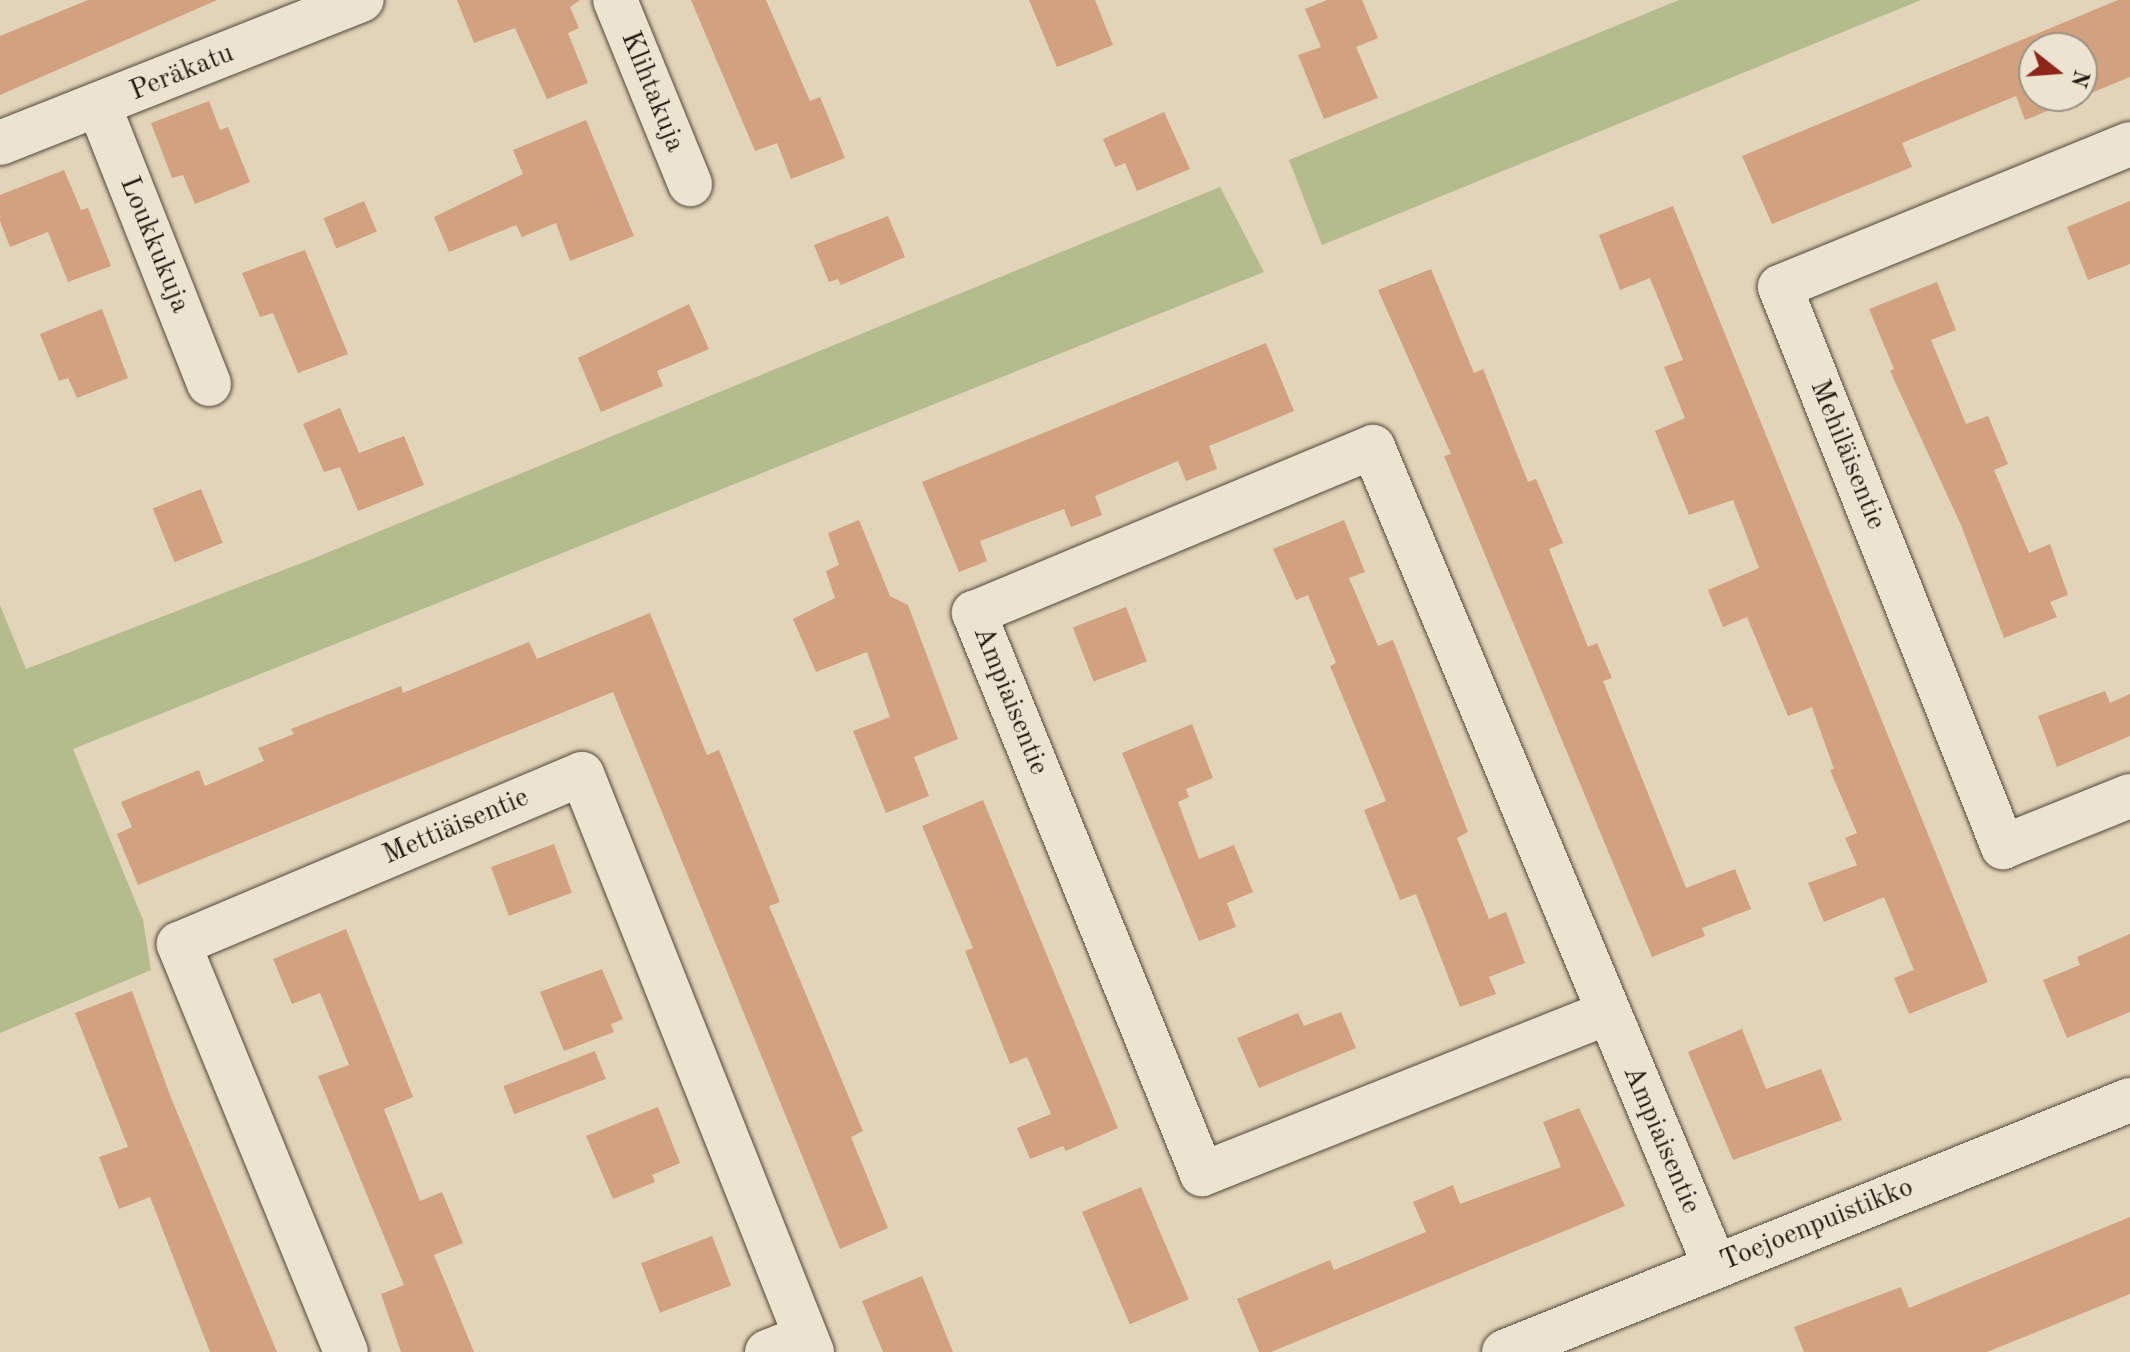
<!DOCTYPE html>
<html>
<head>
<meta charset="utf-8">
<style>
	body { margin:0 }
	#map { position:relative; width:2130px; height:1352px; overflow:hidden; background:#e2d4b8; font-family:"Old Standard TT",serif }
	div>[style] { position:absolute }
	.green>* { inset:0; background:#b4bc8e }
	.building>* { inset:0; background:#d2a17f; transform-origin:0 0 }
	.roads { filter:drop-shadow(0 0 2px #52473b) drop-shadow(0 0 2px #52473b) }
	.minor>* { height:44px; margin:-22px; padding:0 22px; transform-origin:22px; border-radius:22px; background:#ece3d1 }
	span { translate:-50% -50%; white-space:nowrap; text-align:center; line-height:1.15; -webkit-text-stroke:8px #ece3d1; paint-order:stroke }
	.street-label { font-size:28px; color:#221811 }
	.north { position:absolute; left:2018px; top:32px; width:80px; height:80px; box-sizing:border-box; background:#ece3d1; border:2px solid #9b9284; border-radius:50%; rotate:107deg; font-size:22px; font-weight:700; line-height:32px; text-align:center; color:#221811 }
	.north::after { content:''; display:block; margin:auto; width:28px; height:36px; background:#8f2418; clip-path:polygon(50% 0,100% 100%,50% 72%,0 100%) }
</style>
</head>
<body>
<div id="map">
	<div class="green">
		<div style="clip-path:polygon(1679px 0,1921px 0,1322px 245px,1289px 160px)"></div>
		<div style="clip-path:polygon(1220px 187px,1264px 272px,73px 749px,143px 920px,151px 970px,0 1033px,0 605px,26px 669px,307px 561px)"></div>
	</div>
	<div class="building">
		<div style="clip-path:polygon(88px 0,217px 0,0 95px,0 36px)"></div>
		<div style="clip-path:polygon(457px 0,580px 0,570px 7px,579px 28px,568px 33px,588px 83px,547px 99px,515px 28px,474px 43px)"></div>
		<div style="clip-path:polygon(691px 0,766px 0,810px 101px,820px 97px,845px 158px,791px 179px,777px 143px,755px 151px)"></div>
		<div style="clip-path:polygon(1029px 0,1095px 0,1113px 45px,1057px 67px)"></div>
		<div style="clip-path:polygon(1327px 0,1362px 0,1378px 38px,1356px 47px,1378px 98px,1324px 119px,1298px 55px,1321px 47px,1305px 9px)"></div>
		<div style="clip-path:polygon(evenodd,2118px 0,2130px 0,2130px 77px,2025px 120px,2016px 96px,1902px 143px,1912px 167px,1772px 224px,1742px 156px,2118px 0,2034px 48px,2082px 48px,2082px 96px,2034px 96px,2034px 48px)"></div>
		<div style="clip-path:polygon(209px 101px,220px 130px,228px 127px,250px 182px,195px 204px,183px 175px,172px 178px,151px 123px)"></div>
		<div style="clip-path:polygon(1164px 112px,1190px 169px,1137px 191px,1125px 163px,1115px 167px,1103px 139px)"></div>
		<div style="clip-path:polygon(586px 120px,634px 236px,570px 261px,556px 223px,522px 237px,516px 225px,449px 252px,434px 217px,523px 174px,513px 150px)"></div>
		<div style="clip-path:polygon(64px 170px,81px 210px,88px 208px,111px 266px,68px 282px,48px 232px,10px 247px,0 221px,0 195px)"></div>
		<div style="left:364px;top:201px;width:33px;height:44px;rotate:67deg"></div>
		<div style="clip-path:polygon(2130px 201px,2130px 264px,2088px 280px,2067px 227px)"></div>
		<div style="clip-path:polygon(1673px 206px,1988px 982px,1909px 1014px,1894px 978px,1914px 970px,1884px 897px,1824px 922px,1808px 883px,1857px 865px,1845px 838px,1857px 833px,1830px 770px,1834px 769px,1812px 707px,1788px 716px,1747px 617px,1723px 627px,1708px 590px,1759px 568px,1733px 500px,1689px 515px,1655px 431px,1685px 418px,1664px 367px,1683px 360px,1650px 278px,1620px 290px,1599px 235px)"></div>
		<div style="clip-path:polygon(888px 216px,905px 257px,841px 285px,838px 279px,829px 282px,814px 245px)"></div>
		<div style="clip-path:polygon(305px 250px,348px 354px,298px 373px,273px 313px,260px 317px,242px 273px)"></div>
		<div style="clip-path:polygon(1431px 269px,1474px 373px,1483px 369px,1528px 482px,1536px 479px,1563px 543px,1549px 549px,1588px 647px,1597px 643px,1612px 678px,1603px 681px,1686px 888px,1735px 869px,1751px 909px,1702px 928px,1705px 936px,1652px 957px,1444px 456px,1451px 454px,1378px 290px)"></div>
		<div style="clip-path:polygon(1937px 282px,1956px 330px,1931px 340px,1966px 424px,1988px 416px,2008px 464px,1994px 470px,2029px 553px,2050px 544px,2068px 595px,2050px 602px,2057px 617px,2004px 638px,1961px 525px,1890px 371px,1894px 369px,1869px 309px)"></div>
		<div style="clip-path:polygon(689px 304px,709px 349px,657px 371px,663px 386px,601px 412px,578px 358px)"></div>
		<div style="clip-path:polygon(102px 309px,128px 378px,77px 398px,68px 378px,59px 381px,40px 334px)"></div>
		<div style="clip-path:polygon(1266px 343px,1294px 411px,1209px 446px,1217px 469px,1186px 481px,1178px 461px,1095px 496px,1102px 515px,1071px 527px,1064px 509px,980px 541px,987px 561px,959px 572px,922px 482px)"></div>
		<div style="clip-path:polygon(340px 408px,359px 453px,404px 436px,424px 485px,358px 511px,340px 467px,324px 472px,303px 424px)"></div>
		<div style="left:201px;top:489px;width:58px;height:52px;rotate:68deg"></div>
		<div style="clip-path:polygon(859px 520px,890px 596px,908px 605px,958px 739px,914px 757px,929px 796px,886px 813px,853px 731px,890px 717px,867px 652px,816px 672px,793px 619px,835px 598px,826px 571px,839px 565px,828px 533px)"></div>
		<div style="clip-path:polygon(1344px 520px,1365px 572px,1349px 578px,1378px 646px,1393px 640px,1468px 832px,1457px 838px,1489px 919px,1506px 912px,1525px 963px,1489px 977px,1496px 994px,1460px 1007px,1416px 894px,1400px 900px,1364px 810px,1386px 801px,1330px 666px,1336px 663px,1308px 595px,1296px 600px,1273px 549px)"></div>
		<div style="left:1126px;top:607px;width:58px;height:57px;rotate:69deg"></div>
		<div style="clip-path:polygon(650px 613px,707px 755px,719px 750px,780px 902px,769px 906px,863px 1131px,851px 1137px,888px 1228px,840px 1249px,613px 692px,138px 885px,117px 834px,132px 827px,121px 802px,199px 770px,205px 786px,264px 761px,258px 748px,294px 734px,291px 729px,401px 686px,403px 693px,529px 642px,537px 659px)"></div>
		<div style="clip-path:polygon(2105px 691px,2110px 703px,2130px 694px,2130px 736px,2057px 767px,2038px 716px)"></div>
		<div style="clip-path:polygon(1192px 724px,1213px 778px,1186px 789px,1189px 797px,1178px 802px,1199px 859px,1234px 845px,1253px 892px,1227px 903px,1236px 927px,1199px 941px,1122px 753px)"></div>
		<div style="clip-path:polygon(983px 800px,1118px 1128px,1066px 1151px,1063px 1146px,1030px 1159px,1017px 1128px,1051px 1114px,1027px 1057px,1010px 1064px,965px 951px,973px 948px,922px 826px)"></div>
		<div style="left:554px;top:844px;width:52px;height:67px;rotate:70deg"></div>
		<div style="clip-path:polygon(346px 929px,413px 1097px,384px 1109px,420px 1201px,442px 1192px,463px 1243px,434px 1255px,474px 1352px,401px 1352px,381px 1294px,404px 1285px,318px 1076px,349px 1065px,320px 993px,292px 1004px,273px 959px)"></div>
		<div style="clip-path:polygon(2130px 934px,2130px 1012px,2067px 1038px,2043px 980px,2080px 965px,2077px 957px)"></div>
		<div style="clip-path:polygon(602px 969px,623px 1019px,611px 1024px,614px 1032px,564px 1051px,540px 992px)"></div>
		<div style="clip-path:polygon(132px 991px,171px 1098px,277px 1352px,210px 1352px,150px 1197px,119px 1209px,99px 1157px,128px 1147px,75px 1013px)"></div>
		<div style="clip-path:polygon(1341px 1012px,1356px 1048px,1259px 1088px,1237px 1038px,1298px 1013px,1304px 1026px)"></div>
		<div style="clip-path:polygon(1742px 1029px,1766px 1089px,1821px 1069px,1842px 1120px,1733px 1160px,1688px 1052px)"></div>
		<div style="left:595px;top:1051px;width:30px;height:98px;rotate:69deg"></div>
		<div style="clip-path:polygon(658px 1107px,680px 1163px,652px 1175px,655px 1182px,613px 1199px,586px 1136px)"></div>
		<div style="clip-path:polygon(1579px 1108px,1625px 1206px,1271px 1352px,1259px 1352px,1237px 1299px,1330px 1260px,1334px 1270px,1426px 1232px,1413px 1202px,1453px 1185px,1460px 1204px,1561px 1167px,1543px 1122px)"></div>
		<div style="left:1141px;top:1187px;width:122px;height:64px;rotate:67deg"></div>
		<div style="clip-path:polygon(2130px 1217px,2130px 1294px,1987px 1352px,1804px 1352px,1794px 1327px,1901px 1287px,1909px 1308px)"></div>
		<div style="left:712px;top:1236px;width:53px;height:76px;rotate:69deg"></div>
		<div style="clip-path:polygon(922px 1276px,953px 1352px,883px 1352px,862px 1301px)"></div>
	</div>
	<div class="roads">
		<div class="minor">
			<div style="left:615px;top:0;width:199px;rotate:67.8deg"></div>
			<div style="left:99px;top:106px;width:299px;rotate:68.4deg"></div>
			<div style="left:0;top:143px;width:389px;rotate:-21.6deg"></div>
			<div style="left:2130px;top:144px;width:378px;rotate:157.8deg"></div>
			<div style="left:1780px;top:287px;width:603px;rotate:68.29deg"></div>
			<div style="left:2003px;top:847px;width:137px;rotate:-21.9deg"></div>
			<div style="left:1607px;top:1013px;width:436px;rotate:158.3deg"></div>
			<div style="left:1202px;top:1174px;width:606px;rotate:-112.12deg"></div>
			<div style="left:974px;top:613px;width:432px;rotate:-22.6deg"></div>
			<div style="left:1373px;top:447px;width:888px;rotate:67.34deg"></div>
			<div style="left:346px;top:1352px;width:441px;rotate:-112.3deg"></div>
			<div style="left:179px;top:944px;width:437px;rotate:-22.9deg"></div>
			<div style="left:582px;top:774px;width:622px;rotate:68.3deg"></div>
			<div style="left:767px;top:1352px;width:41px;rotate:-21.5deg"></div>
			<div style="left:1504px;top:1352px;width:675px;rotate:-21.93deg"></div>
		</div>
	</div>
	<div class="street-label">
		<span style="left:182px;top:73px;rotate:-22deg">Peräkatu</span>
		<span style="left:652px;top:92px;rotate:68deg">Klihtakuja</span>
		<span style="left:154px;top:245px;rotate:68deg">Loukkukuja</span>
		<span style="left:1847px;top:455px;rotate:68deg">Mehiläisentie</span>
		<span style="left:1010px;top:701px;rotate:68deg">Ampiaisentie</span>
		<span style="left:456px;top:827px;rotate:-23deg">Mettiäisentie</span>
		<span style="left:1661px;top:1140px;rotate:67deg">Ampiaisentie</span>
		<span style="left:1817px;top:1225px;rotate:-22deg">Toejoenpuistikko</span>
	</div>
	<div class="north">N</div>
</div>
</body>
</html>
